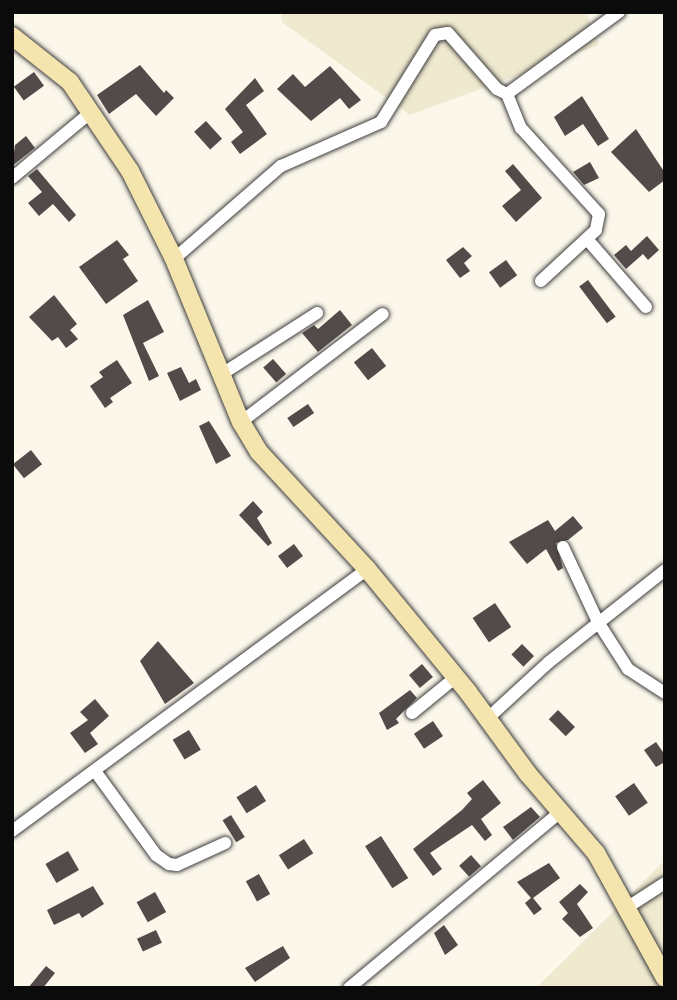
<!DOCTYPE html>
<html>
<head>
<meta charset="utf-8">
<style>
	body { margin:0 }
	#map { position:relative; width:677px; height:1000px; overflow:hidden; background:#fcf7eb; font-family:"Roboto Serif",serif }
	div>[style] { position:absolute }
	.farmland>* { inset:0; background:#efe9cf }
	.building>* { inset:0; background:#524b49; transform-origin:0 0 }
	.roads { filter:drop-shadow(0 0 2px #3e3e3e) drop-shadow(0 0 2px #3e3e3e) }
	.minor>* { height:12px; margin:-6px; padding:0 6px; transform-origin:6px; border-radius:6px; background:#fff }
	.secondary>* { height:18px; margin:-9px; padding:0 9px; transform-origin:9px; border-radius:9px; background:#f4e5af }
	span { translate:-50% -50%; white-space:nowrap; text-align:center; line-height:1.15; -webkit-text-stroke:7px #fff; paint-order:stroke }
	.frame { position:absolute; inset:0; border:14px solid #0b0b0b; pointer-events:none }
</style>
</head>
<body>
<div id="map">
	<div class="farmland">
		<div style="clip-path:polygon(281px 12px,586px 12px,599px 45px,410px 115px,282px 22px)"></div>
		<div style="clip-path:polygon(665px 860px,665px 988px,536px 988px)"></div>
	</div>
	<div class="building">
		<div style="clip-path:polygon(140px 65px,164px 93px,166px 90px,174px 98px,156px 116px,136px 94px,109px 114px,97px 95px)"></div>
		<div style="clip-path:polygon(330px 66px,361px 100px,349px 109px,340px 98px,311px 121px,277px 89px,293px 74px,305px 87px)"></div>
		<div style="left:34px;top:72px;width:17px;height:25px;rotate:54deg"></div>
		<div style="clip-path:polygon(255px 78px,264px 91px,246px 105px,267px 134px,240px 154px,231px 142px,243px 132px,225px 109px)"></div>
		<div style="clip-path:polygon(582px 96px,609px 139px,598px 146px,583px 124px,565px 136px,554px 117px)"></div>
		<div style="left:206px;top:121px;width:24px;height:16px;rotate:48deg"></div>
		<div style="clip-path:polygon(636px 129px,665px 173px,665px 180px,649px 192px,611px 152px)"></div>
		<div style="clip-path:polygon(26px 136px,35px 148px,12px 166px,15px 145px)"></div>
		<div style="clip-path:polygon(590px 162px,599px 178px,584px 185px,573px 172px)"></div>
		<div style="clip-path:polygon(513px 164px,542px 198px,516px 222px,502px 206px,521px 190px,505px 171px)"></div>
		<div style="clip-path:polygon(37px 169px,76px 215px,69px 222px,53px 204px,39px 216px,28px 203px,42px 192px,28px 176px)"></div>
		<div style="clip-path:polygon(647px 236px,659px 250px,648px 260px,643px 254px,626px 269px,614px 255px,626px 245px,631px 251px)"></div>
		<div style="clip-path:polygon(117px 240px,129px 255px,123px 259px,138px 281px,106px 304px,79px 267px)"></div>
		<div style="clip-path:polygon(463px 247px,472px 256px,464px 263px,470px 271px,460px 278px,446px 260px)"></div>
		<div style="left:506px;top:260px;width:19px;height:21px;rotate:54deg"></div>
		<div style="left:588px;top:280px;width:46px;height:11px;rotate:53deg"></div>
		<div style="clip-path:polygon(54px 295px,77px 324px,70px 330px,78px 339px,66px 348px,58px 337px,52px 341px,29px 317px)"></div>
		<div style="clip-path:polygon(148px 300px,164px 332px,143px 343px,159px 376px,149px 381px,123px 315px)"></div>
		<div style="clip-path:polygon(340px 310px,352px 325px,318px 352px,302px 333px,314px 325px,318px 329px)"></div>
		<div style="left:372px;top:348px;width:23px;height:23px;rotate:52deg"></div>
		<div style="left:273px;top:359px;width:20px;height:13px;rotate:49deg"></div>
		<div style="clip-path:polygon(117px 360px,132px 383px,110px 398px,113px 402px,105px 408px,90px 386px,103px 377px,99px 372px)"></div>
		<div style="clip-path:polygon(181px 367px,189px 383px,196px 379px,201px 390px,180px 401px,167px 373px)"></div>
		<div style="left:308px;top:404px;width:11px;height:25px;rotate:56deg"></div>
		<div style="clip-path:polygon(209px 421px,231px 456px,216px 464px,199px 426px)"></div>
		<div style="left:31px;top:450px;width:18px;height:23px;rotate:52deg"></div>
		<div style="clip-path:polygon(253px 501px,263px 512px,257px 518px,272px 543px,268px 546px,239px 515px)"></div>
		<div style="clip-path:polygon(573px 516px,583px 528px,568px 540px,556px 543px,563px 568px,558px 571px,546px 549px,527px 564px,509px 542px,548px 520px,555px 531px)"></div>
		<div style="left:294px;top:544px;width:15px;height:20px;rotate:53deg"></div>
		<div style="left:495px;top:603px;width:29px;height:27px;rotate:56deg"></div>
		<div style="clip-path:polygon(158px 641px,194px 683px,165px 704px,140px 661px)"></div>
		<div style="left:522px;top:644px;width:17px;height:15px;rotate:45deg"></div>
		<div style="left:422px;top:664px;width:17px;height:17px;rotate:50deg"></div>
		<div style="clip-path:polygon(410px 690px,417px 698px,396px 719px,399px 723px,387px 730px,379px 713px)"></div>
		<div style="clip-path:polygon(95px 699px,109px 716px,90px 733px,98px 744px,85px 753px,70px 733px,88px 720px,80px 712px)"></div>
		<div style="left:558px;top:710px;width:24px;height:13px;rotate:45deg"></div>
		<div style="left:433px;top:721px;width:18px;height:23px;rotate:56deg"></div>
		<div style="left:189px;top:730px;width:23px;height:19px;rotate:59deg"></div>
		<div style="clip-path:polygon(656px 742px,665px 755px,665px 762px,656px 767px,644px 750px)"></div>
		<div style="clip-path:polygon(483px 780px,501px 803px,481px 819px,492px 835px,485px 841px,472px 825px,430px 853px,442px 869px,433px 876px,413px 849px,462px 810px,472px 799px,467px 793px)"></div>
		<div style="left:634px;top:783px;width:24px;height:23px;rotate:55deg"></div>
		<div style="left:256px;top:785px;width:19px;height:23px;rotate:58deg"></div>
		<div style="clip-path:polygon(531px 807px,540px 817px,513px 840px,503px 827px)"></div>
		<div style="left:231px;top:815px;width:26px;height:10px;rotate:58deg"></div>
		<div style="left:381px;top:836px;width:50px;height:19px;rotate:57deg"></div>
		<div style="left:304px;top:839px;width:17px;height:30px;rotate:57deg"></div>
		<div style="left:68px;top:851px;width:22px;height:26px;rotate:60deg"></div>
		<div style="left:471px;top:855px;width:15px;height:16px;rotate:48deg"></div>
		<div style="clip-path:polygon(549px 863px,560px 878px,533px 898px,542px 909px,534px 915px,525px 903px,531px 898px,517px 882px)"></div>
		<div style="left:259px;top:874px;width:23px;height:15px;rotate:61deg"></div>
		<div style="clip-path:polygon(580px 884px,588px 892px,577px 904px,593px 928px,580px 937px,562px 919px,568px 913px,559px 902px)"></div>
		<div style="clip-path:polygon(93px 886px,104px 904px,82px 918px,79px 913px,54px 925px,47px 910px)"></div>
		<div style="left:155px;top:892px;width:23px;height:21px;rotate:61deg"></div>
		<div style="clip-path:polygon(444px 925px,458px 945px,445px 955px,434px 933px)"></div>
		<div style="left:156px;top:930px;width:14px;height:21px;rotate:65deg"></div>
		<div style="clip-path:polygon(283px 946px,290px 958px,255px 982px,245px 968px)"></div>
		<div style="clip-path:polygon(46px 966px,55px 973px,43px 988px,28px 988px)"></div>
	</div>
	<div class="roads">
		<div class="minor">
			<div style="left:507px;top:94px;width:37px;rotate:68deg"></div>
			<div style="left:521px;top:128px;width:116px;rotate:47.8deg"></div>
			<div style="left:599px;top:214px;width:16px;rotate:101deg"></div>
			<div style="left:596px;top:230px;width:75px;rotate:137.2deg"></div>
			<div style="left:12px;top:178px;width:104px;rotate:-39.9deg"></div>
			<div style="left:587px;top:239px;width:90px;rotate:49.1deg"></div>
			<div style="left:174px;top:259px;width:142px;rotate:-41deg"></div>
			<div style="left:281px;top:166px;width:109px;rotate:-23.7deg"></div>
			<div style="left:381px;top:122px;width:102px;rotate:-58.2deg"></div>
			<div style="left:435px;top:35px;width:13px;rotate:-9deg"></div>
			<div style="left:448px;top:33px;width:74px;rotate:48.8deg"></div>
			<div style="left:497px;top:89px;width:11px;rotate:27deg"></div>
			<div style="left:507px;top:94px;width:139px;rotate:-36.2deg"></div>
			<div style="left:222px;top:374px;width:113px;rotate:-32.7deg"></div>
			<div style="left:241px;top:422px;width:178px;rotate:-37.3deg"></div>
			<div style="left:563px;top:547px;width:83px;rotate:65deg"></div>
			<div style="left:598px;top:622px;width:56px;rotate:57.4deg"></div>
			<div style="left:628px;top:669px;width:44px;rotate:33deg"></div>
			<div style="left:412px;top:713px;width:57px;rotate:-39.3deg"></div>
			<div style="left:487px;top:719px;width:84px;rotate:-42.6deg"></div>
			<div style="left:549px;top:662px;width:148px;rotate:-38.4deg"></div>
			<div style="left:95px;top:771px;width:104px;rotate:54deg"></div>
			<div style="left:156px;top:855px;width:16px;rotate:35deg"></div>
			<div style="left:169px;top:864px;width:8px;rotate:7deg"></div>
			<div style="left:177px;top:865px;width:53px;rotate:-24.6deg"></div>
			<div style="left:12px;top:831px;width:441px;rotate:-36.4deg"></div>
			<div style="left:628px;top:907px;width:44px;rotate:-33deg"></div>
			<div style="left:349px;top:988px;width:275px;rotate:-39.8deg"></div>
		</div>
		<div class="secondary">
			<div style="left:12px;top:36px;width:74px;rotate:38.4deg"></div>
			<div style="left:70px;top:82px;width:107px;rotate:56deg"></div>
			<div style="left:130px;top:171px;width:98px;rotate:63.4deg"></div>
			<div style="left:174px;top:259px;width:176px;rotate:67.7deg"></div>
			<div style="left:241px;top:422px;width:35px;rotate:59deg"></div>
			<div style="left:259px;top:452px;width:159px;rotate:47.3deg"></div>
			<div style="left:367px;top:569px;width:159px;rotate:50.6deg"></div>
			<div style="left:468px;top:692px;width:102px;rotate:53.8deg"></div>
			<div style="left:528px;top:774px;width:104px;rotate:49.3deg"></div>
			<div style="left:596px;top:853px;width:143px;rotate:61.1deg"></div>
		</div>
	</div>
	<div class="frame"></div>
</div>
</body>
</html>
